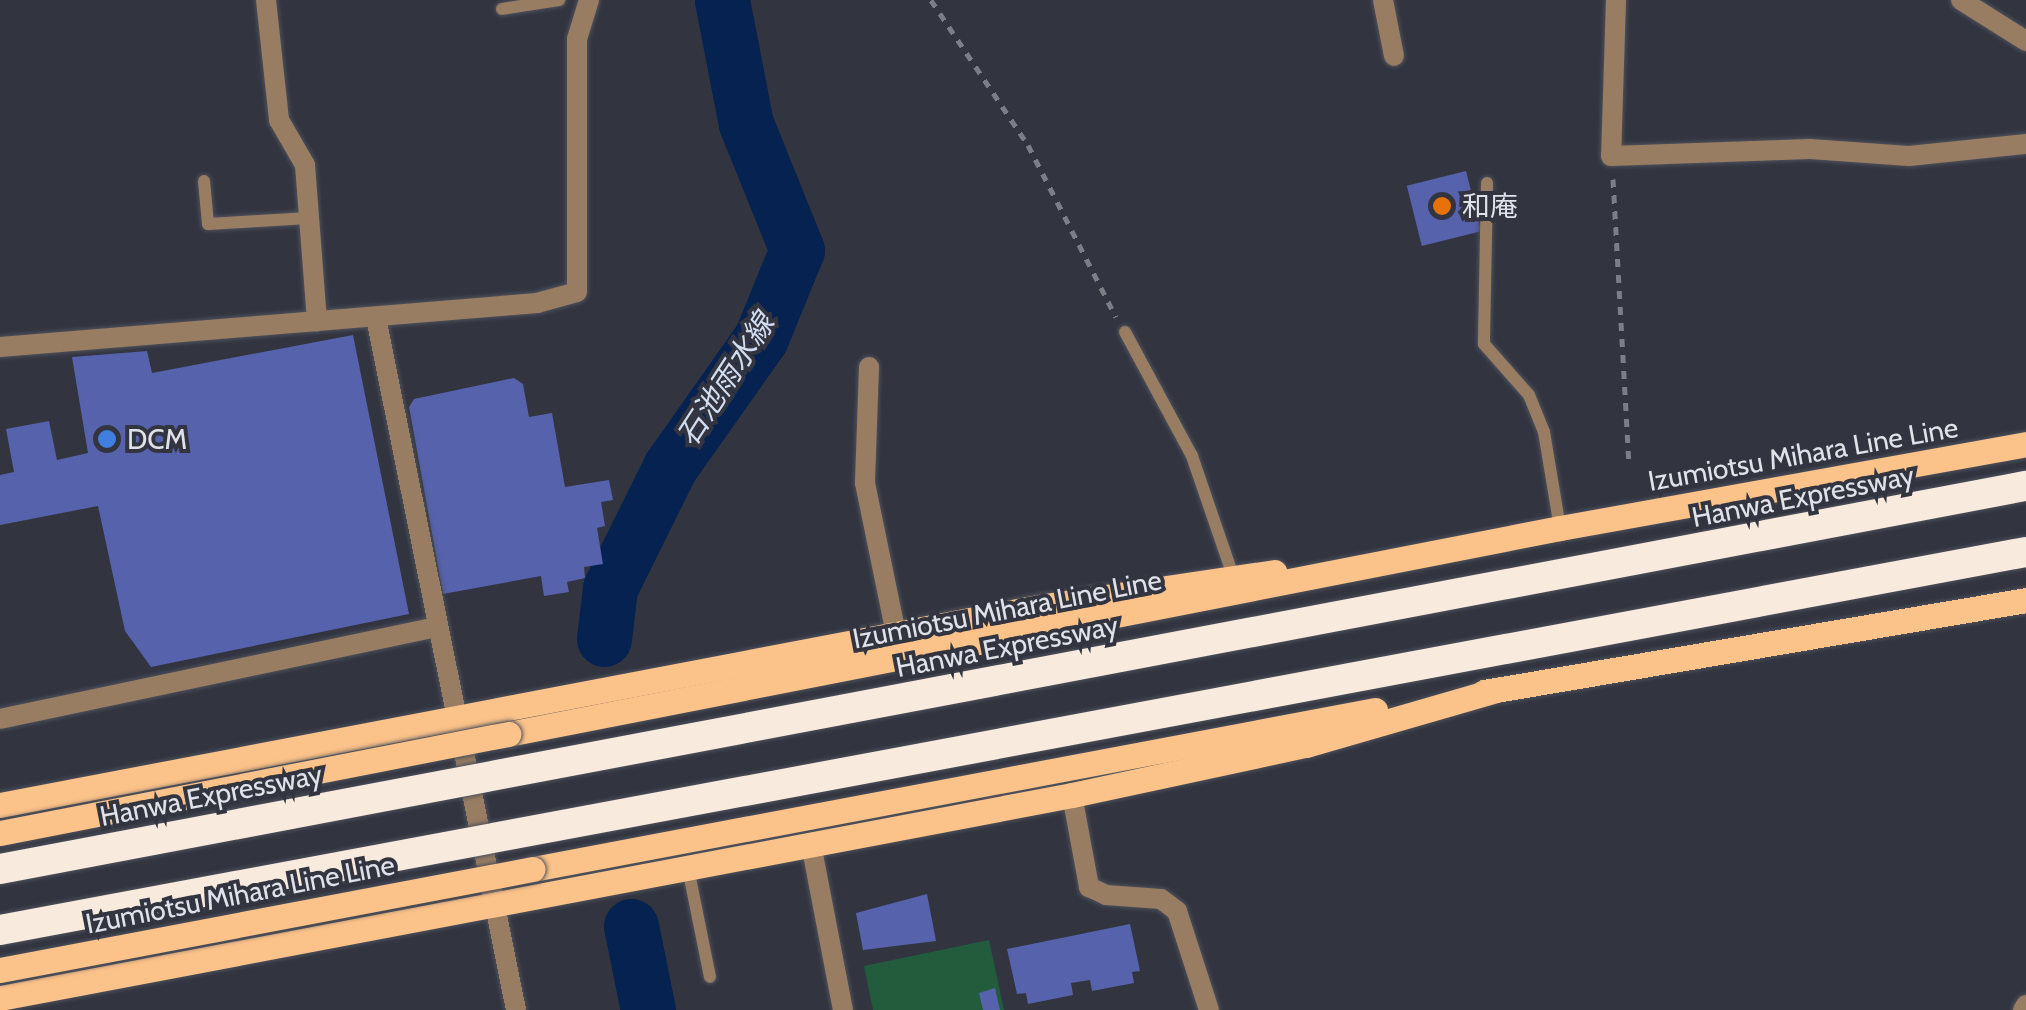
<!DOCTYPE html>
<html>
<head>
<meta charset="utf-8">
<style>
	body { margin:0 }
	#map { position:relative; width:2026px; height:1010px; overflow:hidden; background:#323540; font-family:Cabin,"Noto Sans JP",sans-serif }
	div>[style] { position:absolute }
	.green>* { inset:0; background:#225c3c }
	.river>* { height:55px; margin:-27.5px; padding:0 27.5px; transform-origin:27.5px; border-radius:27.5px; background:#052250 }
	.building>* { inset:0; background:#5662ab; transform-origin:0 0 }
	.path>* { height:5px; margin-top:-2.5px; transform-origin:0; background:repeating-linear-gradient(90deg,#7b7d87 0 8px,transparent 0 16px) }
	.roads { filter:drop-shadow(0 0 2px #4e515b) drop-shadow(0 0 2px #4e515b) }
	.service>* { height:12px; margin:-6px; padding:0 6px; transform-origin:6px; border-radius:6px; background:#987d62 }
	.minor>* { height:20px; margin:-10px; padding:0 10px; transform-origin:10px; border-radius:10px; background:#987d62 }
	.primary>* { height:25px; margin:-12.5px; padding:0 12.5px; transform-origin:12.5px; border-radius:12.5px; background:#fbc289 }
	.bridges { filter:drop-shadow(0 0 2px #4e515b) drop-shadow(0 0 2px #4e515b) }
	.primary-bridge>* { height:25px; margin:-12.5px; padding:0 12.5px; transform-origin:12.5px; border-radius:12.5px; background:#fbc289 }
	.motorway-bridge>* { height:30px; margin:-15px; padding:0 15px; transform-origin:15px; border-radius:15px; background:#f8eadd }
	.dots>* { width:28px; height:28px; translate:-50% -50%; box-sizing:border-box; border:5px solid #323540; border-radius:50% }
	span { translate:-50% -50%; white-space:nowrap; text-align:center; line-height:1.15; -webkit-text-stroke:8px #323540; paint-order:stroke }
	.poi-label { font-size:28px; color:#e0e2e9 }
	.left { translate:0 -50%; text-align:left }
	.street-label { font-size:28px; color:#e0e2e9 }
	.water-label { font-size:30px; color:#d1ddf0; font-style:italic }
</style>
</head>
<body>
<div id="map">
	<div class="green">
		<div style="clip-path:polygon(989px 940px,1004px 1010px,873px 1010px,864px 966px)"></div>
	</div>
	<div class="river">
		<div style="left:604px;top:639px;width:51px;rotate:-83.3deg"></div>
		<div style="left:610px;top:588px;width:135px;rotate:-63.6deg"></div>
		<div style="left:670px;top:467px;width:158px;rotate:-54.8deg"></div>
		<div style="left:761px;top:338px;width:95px;rotate:-67.8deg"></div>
		<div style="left:797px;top:250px;width:136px;rotate:-112deg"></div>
		<div style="left:746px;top:124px;width:126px;rotate:-101deg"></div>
		<div style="left:631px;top:926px;width:86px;rotate:78.6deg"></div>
	</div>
	<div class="building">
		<div style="left:1466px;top:171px;width:62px;height:61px;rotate:76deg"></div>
		<div style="clip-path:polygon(353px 335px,409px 614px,151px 667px,125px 631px,98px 506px,0 525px,0 475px,14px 472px,6px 429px,49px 421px,57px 460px,88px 453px,72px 357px,147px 351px,152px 373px)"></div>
		<div style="clip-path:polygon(514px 378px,523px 384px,529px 417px,552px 413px,565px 487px,609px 480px,613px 500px,601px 502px,605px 526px,597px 528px,603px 564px,584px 567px,585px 578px,567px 582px,569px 592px,544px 596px,541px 576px,443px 594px,409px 407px,414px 399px)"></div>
		<div style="clip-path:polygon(927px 894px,936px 941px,863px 950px,856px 913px)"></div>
		<div style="clip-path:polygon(1130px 924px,1140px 971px,1132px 972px,1134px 983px,1092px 991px,1090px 980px,1071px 983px,1073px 995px,1028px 1004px,1026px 993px,1017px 994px,1007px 949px)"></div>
		<div style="clip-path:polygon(995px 988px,1000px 1010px,983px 1010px,979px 993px)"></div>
	</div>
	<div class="path">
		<div style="left:931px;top:0;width:174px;rotate:56.2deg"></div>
		<div style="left:1028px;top:145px;width:193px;rotate:62.9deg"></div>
		<div style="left:1613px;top:179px;width:285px;rotate:86.8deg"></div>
	</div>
	<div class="roads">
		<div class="service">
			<div style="left:502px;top:9px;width:58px;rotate:-9deg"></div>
			<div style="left:204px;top:181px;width:43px;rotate:84.7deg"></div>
			<div style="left:208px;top:224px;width:101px;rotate:-3.4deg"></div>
			<div style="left:1487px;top:183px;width:161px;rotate:91.1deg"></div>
			<div style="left:1484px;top:344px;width:68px;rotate:48.6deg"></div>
			<div style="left:1529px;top:395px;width:40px;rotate:68deg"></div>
			<div style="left:1544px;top:432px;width:97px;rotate:80.5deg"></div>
			<div style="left:1125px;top:332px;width:141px;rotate:61.6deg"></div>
			<div style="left:1192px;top:456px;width:127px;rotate:71.1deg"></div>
			<div style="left:688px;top:868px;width:111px;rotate:78.6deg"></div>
		</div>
		<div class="minor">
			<div style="left:266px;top:0;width:121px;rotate:83.8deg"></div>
			<div style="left:279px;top:120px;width:52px;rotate:60deg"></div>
			<div style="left:305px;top:165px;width:157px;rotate:85.6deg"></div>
			<div style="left:1383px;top:0;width:57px;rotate:78.9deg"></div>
			<div style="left:1616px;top:0;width:156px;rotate:91.8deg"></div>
			<div style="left:1611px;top:156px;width:199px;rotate:-2deg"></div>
			<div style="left:1810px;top:149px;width:99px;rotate:4deg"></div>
			<div style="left:1909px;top:156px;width:118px;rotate:-5.9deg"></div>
			<div style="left:1961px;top:0;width:77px;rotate:32.2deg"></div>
			<div style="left:376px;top:318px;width:706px;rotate:78.56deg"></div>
			<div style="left:0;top:347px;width:539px;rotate:-4.68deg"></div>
			<div style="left:537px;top:303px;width:41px;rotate:-15.4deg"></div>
			<div style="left:577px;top:292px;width:253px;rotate:-90deg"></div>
			<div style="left:577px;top:39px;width:41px;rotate:-72.9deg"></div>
			<div style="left:869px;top:367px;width:116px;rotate:92deg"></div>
			<div style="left:865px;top:483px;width:154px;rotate:78.4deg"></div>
			<div style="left:0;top:719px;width:446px;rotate:-11.9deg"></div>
			<div style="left:1072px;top:795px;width:94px;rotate:79.5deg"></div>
			<div style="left:1089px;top:887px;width:19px;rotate:25deg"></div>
			<div style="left:1106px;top:895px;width:55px;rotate:4.2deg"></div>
			<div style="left:1161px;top:899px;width:20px;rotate:37deg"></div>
			<div style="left:1177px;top:911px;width:104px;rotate:72.1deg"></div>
			<div style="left:811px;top:844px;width:169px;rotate:79.1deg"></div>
			<div style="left:2023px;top:1010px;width:6px;rotate:-59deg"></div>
		</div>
		<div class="primary">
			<div style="left:1484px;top:692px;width:550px;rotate:-9.63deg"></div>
			<div style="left:508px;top:734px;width:1072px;rotate:-11.08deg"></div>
			<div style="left:1560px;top:528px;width:474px;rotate:-10.2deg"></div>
			<div style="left:0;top:805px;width:1057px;rotate:-10.8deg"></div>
			<div style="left:1038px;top:607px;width:239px;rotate:-8.4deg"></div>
			<div style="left:533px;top:869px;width:857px;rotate:-10.69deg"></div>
			<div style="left:0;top:998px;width:1091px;rotate:-10.72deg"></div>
			<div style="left:1072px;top:795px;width:239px;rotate:-12.1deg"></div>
			<div style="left:1306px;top:745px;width:199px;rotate:-16.1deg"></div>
		</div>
	</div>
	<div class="bridges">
		<div class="primary-bridge">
			<div style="left:0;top:833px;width:518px;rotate:-11.03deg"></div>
			<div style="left:0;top:970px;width:542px;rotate:-10.73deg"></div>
		</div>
		<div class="motorway-bridge">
			<div style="left:0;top:869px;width:2062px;rotate:-10.71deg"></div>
			<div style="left:0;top:930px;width:2061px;rotate:-10.57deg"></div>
		</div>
	</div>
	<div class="dots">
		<div style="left:1442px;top:206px;background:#e8710a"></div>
		<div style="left:107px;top:439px;background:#3f7fe0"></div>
	</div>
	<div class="poi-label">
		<span class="left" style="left:1462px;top:206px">和庵</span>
		<span class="left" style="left:127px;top:439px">DCM</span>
	</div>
	<div class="street-label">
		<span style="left:1803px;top:454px;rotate:-10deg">Izumiotsu Mihara Line Line</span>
		<span style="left:1803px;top:496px;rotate:-11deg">Hanwa Expressway</span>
		<span style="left:1007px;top:609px;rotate:-11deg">Izumiotsu Mihara Line Line</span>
		<span style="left:1007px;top:646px;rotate:-11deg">Hanwa Expressway</span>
		<span style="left:211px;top:795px;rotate:-11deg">Hanwa Expressway</span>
		<span style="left:240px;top:894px;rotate:-11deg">Izumiotsu Mihara Line Line</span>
	</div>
	<div class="water-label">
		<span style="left:726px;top:380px;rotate:-57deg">石池雨水線</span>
	</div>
</div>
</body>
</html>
